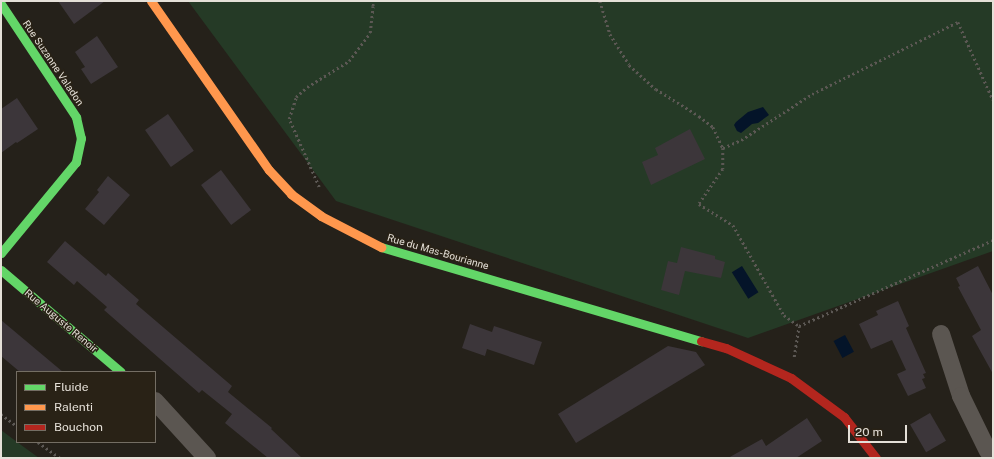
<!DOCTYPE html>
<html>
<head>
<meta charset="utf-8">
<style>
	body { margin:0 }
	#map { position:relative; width:994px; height:459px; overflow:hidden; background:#25211a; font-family:"Public Sans",sans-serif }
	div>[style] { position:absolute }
	.green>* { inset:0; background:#253a26 }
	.water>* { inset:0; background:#041429; transform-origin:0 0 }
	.building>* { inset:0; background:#3c363a; transform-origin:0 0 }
	.path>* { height:2.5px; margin-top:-1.25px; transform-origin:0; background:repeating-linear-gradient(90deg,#5c5854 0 2px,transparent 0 5px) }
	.street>* { height:18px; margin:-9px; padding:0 9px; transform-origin:9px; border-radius:9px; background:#5b5651 }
	.fast>* { height:9px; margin:-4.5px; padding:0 4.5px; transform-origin:4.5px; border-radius:4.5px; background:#63d668 }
	.slow>* { height:9px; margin:-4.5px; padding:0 4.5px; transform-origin:4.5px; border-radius:4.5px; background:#ff974d }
	.jam>* { height:9px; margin:-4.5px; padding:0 4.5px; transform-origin:4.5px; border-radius:4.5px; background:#b3261e }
	span { translate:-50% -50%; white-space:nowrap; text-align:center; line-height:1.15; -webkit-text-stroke:3px #292216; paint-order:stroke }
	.street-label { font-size:10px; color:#e5e0d8 }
	.frame { position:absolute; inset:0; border:2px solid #e5e0d8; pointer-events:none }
	.legend { position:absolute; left:16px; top:371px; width:140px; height:72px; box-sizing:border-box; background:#292216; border:1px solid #746e64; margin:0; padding:5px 7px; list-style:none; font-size:12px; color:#e5e0d8 }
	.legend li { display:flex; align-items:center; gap:8px; height:20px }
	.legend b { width:20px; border:1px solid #746e64 }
	.scale { position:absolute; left:848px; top:425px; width:59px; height:18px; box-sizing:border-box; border:2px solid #e5e0d8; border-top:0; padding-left:5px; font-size:12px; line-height:14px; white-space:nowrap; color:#e5e0d8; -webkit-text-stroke:3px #292216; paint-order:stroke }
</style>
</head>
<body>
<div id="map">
	<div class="green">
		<div style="clip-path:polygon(188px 1px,993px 1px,993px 251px,748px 338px,336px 201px)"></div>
		<div style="clip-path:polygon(1px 430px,17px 442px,39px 458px,1px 458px)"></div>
	</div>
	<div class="water">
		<div style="clip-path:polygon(763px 107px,769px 115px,758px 123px,752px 124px,741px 133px,737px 131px,734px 125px,736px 122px,748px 112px)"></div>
		<div style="left:742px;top:266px;width:31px;height:12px;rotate:58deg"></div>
		<div style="left:845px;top:335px;width:19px;height:13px;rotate:62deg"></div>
	</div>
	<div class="building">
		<div style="clip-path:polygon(58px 1px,105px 1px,74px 24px)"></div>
		<div style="clip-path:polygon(97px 36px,118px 67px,91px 84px,81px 69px,85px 67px,75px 52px)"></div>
		<div style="clip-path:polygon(17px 98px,38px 129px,17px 143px,16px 142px,1px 153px,1px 109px)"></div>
		<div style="left:168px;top:114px;width:45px;height:28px;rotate:55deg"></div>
		<div style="clip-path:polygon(690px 129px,705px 159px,651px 185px,642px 162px,658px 155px,655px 148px)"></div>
		<div style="left:221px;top:170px;width:50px;height:25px;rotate:53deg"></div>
		<div style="clip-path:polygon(108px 176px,130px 195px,104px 225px,85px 209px,99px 192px,97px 190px)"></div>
		<div style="clip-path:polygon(65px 241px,106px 276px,108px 273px,139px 300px,136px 304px,232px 386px,228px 392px,272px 428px,271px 429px,302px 458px,268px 458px,225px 423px,232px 414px,202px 390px,199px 393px,104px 310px,107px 307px,77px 281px,74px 285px,47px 262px)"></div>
		<div style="clip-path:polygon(681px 247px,715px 256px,715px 259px,725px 262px,721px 278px,685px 271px,679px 295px,661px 290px,668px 261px,677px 263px)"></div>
		<div style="clip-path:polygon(978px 266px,993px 295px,993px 374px,972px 336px,981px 330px,958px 287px,960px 286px,956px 278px)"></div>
		<div style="clip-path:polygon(898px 301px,909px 326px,906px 328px,926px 373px,923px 374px,925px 378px,922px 379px,926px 388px,908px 396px,897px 374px,906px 370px,892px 340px,871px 349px,859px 324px,878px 315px,876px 311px)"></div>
		<div style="clip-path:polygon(1px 320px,63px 372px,20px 372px,1px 356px)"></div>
		<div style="clip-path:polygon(470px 324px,492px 332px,494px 326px,542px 342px,534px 365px,487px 349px,485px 356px,462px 348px)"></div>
		<div style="clip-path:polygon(668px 346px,696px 352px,705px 365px,576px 443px,558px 414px)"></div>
		<div style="left:930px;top:413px;width:32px;height:23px;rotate:60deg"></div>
		<div style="clip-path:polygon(807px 418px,822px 441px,796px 458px,728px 458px,762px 439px,766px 446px)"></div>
	</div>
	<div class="path">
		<div style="left:600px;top:1px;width:34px;rotate:73deg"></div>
		<div style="left:610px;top:34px;width:36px;rotate:58deg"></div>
		<div style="left:629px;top:65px;width:36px;rotate:42deg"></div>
		<div style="left:656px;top:89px;width:51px;rotate:32.1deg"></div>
		<div style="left:699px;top:116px;width:18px;rotate:38deg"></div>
		<div style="left:713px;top:127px;width:23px;rotate:65deg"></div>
		<div style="left:723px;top:148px;width:21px;rotate:90deg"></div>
		<div style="left:723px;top:169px;width:42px;rotate:124.4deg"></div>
		<div style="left:699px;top:204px;width:40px;rotate:32deg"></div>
		<div style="left:733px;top:225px;width:103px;rotate:60.5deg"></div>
		<div style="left:784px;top:315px;width:19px;rotate:36deg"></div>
		<div style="left:723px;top:148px;width:20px;rotate:-24deg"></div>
		<div style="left:741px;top:140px;width:85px;rotate:-32.9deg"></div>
		<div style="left:812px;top:94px;width:163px;rotate:-26.3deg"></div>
		<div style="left:958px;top:22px;width:85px;rotate:65.8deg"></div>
		<div style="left:319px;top:187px;width:74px;rotate:-113.8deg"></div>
		<div style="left:289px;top:119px;width:23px;rotate:-72deg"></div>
		<div style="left:296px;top:97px;width:15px;rotate:-42deg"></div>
		<div style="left:307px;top:87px;width:49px;rotate:-31.8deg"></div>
		<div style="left:349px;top:61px;width:35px;rotate:-53deg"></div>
		<div style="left:370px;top:33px;width:27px;rotate:-84deg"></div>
		<div style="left:373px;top:6px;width:5px;rotate:-101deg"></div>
		<div style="left:794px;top:357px;width:31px;rotate:-81deg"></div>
		<div style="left:799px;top:326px;width:212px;rotate:-23.9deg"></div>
		<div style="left:1px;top:414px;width:20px;rotate:37deg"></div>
		<div style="left:38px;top:442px;width:27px;rotate:36deg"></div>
	</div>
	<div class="street">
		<div style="left:941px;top:334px;width:65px;rotate:72.1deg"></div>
		<div style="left:961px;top:396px;width:61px;rotate:63.9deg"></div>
		<div style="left:155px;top:401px;width:77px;rotate:47.6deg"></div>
	</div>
	<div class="fast">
		<div style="left:1px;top:4px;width:136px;rotate:56.4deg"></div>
		<div style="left:76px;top:117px;width:22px;rotate:77deg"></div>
		<div style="left:81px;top:138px;width:25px;rotate:102deg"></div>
		<div style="left:76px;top:162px;width:118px;rotate:129.5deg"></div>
		<div style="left:381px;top:247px;width:334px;rotate:16.4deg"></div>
		<div style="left:1px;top:270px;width:157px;rotate:40.4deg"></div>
	</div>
	<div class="slow">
		<div style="left:151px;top:1px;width:206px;rotate:55.1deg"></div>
		<div style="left:269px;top:170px;width:33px;rotate:47deg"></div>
		<div style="left:291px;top:194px;width:37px;rotate:36deg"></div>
		<div style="left:321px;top:216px;width:68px;rotate:27.3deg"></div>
	</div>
	<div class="jam">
		<div style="left:701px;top:341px;width:26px;rotate:16deg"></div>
		<div style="left:726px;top:348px;width:72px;rotate:24.8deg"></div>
		<div style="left:791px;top:378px;width:66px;rotate:36.3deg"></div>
		<div style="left:844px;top:417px;width:52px;rotate:52deg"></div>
	</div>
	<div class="street-label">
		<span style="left:53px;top:63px;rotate:56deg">Rue Suzanne Valadon</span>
		<span style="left:438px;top:252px;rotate:16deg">Rue du Mas-Bourianne</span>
		<span style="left:61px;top:321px;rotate:40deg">Rue Auguste Renoir</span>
	</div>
	<div class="frame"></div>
	<ul class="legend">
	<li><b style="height:5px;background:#63d668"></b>Fluide</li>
	<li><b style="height:5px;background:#ff974d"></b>Ralenti</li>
	<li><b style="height:5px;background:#b3261e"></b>Bouchon</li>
	</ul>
	<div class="scale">20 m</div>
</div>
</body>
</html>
